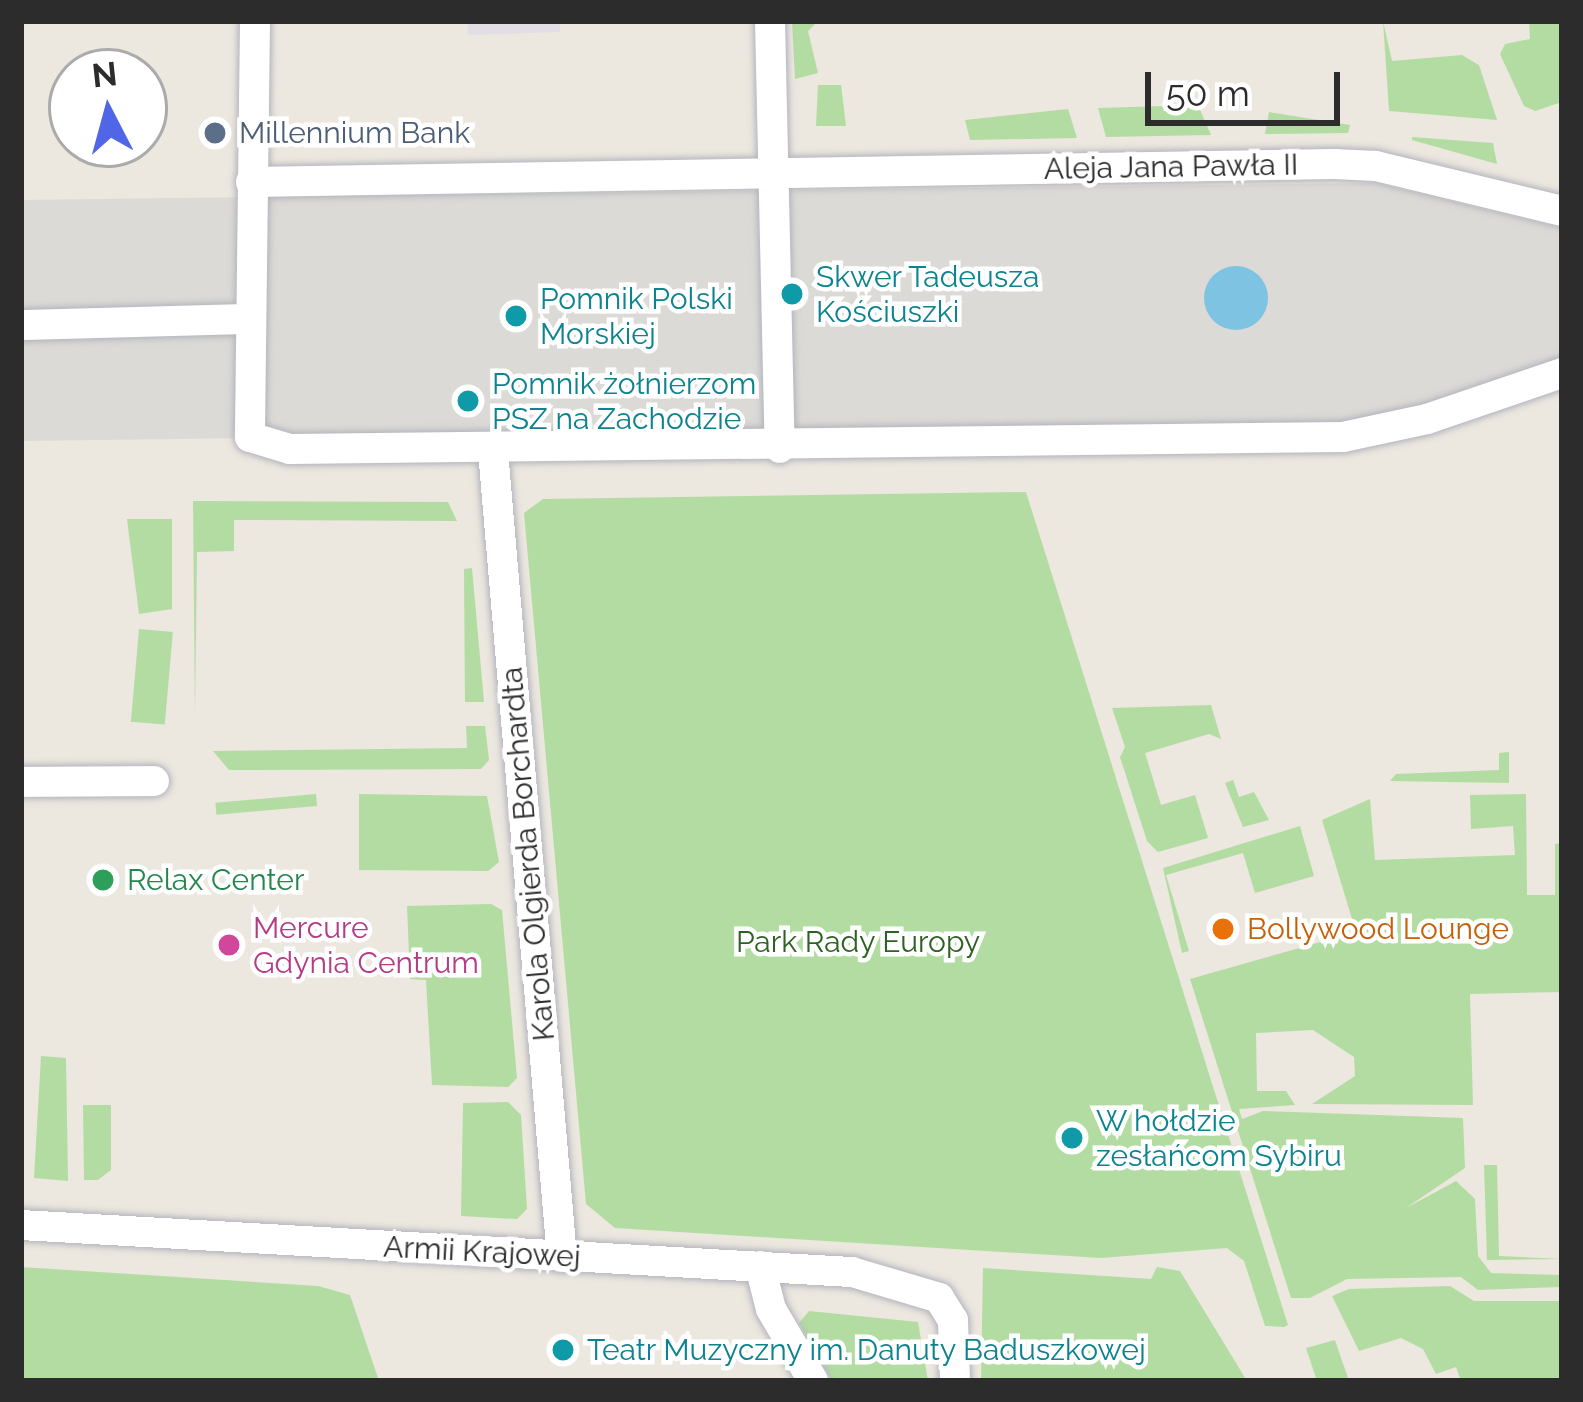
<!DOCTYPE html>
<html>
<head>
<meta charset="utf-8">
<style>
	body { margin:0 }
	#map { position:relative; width:1583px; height:1402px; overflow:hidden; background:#ece7df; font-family:Raleway,sans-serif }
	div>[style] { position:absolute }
	.industrial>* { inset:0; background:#e1dfe5 }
	.green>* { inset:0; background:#b3dca2; transform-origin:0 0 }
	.plaza>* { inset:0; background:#dcdad6 }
	.water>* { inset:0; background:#7ec3e2 }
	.round { border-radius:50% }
	.roads { filter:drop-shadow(0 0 3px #b3b5be) drop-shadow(0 0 3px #b3b5be) }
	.minor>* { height:30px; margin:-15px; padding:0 15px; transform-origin:15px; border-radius:15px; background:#fff }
	.dots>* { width:33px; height:33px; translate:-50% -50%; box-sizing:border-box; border:6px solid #fff; border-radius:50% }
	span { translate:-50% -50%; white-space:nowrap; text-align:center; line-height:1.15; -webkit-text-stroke:9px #fff; paint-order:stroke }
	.service-label { font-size:30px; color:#4e5e75 }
	.left { translate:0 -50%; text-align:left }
	.street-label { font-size:30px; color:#2c2c2c }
	.culture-label { font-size:30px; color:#0d838f }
	.leisure-label { font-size:30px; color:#27864d }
	.hotel-label { font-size:30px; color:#b23c85 }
	.food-label { font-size:30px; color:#c56008 }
	.park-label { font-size:30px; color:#2d6222 }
	.frame { position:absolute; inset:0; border:24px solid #2c2c2c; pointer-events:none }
	.north { position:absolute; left:48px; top:48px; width:120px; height:120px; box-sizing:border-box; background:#fff; border:3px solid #ababab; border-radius:50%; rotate:354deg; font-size:33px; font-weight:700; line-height:48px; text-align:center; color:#2c2c2c }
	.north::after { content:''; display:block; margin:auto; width:42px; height:54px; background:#5166e7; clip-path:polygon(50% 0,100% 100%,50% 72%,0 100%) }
	.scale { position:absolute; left:1145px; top:72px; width:195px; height:54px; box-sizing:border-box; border:6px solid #2c2c2c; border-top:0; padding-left:15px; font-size:36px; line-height:42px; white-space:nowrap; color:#2c2c2c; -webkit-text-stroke:9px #fff; paint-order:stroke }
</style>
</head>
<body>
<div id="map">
	<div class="industrial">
		<div style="clip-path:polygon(467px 21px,560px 21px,560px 32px,468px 35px)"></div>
	</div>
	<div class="green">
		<div style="clip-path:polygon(792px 21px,818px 21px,808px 31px,818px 73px,795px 79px)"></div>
		<div style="clip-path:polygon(1383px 21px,1392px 61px,1462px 55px,1479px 65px,1497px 120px,1389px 111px)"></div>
		<div style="clip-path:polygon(1529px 21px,1562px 21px,1562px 102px,1535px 111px,1524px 106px,1500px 54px,1505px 44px,1530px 39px)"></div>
		<div style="clip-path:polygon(818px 85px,841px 85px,846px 126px,816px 126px)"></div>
		<div style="clip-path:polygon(1198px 105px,1211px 135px,1106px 137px,1098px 108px)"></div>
		<div style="clip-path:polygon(1068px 109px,1077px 138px,970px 140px,965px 120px)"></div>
		<div style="clip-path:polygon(1269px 112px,1350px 125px,1348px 133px,1265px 134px)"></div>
		<div style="clip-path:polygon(1412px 137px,1493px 143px,1497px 164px,1412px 140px)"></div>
		<div style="clip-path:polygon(1026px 492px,1288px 1325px,1284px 1327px,1265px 1326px,1244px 1261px,1227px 1248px,1101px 1258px,615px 1228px,586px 1204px,524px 513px,543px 499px)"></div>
		<div style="clip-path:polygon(193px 501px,448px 502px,457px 521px,234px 520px,234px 551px,197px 552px,195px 717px)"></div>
		<div style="clip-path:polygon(127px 519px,172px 519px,172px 609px,139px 614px)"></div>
		<div style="clip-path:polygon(472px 568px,484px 702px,465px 702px,464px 569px)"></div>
		<div style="left:139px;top:629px;width:34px;height:93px;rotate:5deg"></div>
		<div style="clip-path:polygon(1211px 705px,1221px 739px,1209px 734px,1145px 753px,1161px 805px,1195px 795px,1208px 838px,1158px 852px,1147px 841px,1120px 757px,1125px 747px,1112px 708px)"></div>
		<div style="clip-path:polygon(466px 726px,485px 726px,489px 760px,481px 769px,229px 770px,213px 751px,467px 748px)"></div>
		<div style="clip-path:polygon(1509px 752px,1509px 783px,1390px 781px,1396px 774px,1499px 770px,1499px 753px)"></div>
		<div style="clip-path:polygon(1233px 780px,1239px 797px,1254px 792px,1269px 820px,1243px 827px,1225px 783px)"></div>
		<div style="left:316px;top:794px;width:12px;height:101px;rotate:85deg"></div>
		<div style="clip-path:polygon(359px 794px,487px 796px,499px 862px,488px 871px,359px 870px)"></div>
		<div style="clip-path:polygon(1526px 794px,1527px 895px,1555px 895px,1555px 844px,1562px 843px,1562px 992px,1470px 994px,1473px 1105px,1312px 1104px,1355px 1076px,1354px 1057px,1313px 1030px,1256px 1033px,1257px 1091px,1286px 1091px,1295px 1105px,1239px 1109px,1242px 1119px,1263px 1111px,1463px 1118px,1465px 1168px,1406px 1208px,1456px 1181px,1475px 1199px,1478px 1256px,1491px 1273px,1562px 1275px,1562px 1287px,1478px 1290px,1461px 1277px,1347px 1279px,1310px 1298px,1291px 1298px,1190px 979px,1356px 932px,1322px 820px,1370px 799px,1375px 860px,1515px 855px,1513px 826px,1471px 829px,1470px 795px)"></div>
		<div style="clip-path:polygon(1300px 826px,1314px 876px,1255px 893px,1243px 853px,1166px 875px,1189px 951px,1182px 953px,1163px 868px)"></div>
		<div style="clip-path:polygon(491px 904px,502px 910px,517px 1078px,508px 1087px,432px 1085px,426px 980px,410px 979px,407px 906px)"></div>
		<div style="clip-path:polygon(41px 1056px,66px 1058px,68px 1181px,34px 1178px)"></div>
		<div style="clip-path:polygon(508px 1102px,521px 1115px,527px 1209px,517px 1219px,461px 1216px,463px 1103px)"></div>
		<div style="clip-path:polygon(83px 1105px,111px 1105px,111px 1170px,98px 1180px,84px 1180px)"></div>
		<div style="clip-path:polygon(1484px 1165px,1497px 1165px,1499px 1256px,1562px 1259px,1487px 1260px)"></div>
		<div style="clip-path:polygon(21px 1267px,318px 1286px,350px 1295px,379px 1381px,21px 1381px)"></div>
		<div style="clip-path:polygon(1157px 1267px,1180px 1271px,1247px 1381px,981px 1381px,983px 1268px,1151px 1279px)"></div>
		<div style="clip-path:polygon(1450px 1286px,1474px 1301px,1562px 1301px,1562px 1381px,1461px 1381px,1456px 1367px,1436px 1374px,1423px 1349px,1401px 1338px,1359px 1351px,1332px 1296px,1349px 1289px)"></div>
		<div style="clip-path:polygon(809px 1311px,918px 1322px,928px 1381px,832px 1381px,799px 1323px)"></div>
		<div style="clip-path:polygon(1335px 1340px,1349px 1381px,1317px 1381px,1306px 1348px)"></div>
	</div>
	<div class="plaza">
		<div style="clip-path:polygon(1376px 183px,1562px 228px,1562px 360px,1441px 404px,1356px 424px,21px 441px,21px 200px)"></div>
	</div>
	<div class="water">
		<div class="round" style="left:1204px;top:266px;width:64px;height:64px"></div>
	</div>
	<div class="roads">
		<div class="minor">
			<div style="left:255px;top:21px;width:416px;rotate:90.7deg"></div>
			<div style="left:250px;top:437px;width:42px;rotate:16.7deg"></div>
			<div style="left:290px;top:449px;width:1053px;rotate:-0.65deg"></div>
			<div style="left:1343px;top:437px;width:86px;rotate:-12.1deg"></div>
			<div style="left:1427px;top:419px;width:143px;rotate:-18.8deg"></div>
			<div style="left:770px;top:21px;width:427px;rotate:88.7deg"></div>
			<div style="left:251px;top:182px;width:1083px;rotate:-0.95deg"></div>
			<div style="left:1334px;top:164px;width:42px;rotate:2.7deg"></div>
			<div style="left:1376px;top:166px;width:191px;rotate:13.6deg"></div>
			<div style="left:21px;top:325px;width:229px;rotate:-1.5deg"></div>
			<div style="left:493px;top:451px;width:809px;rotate:85.11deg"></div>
			<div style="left:21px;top:782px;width:133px;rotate:-0.4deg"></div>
			<div style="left:21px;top:1225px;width:832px;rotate:3.24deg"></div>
			<div style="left:852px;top:1272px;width:91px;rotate:16.6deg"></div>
			<div style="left:939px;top:1298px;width:26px;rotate:58deg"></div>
			<div style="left:953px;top:1320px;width:61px;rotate:88.1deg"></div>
			<div style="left:760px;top:1266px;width:44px;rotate:75.7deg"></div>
			<div style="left:771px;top:1309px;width:83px;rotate:59.7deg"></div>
		</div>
	</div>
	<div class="dots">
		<div style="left:215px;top:133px;background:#5c6f8a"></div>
		<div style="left:792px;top:294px;background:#0f9aa8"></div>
		<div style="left:516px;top:316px;background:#0f9aa8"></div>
		<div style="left:468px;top:401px;background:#0f9aa8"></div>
		<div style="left:103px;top:880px;background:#2e9e5b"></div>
		<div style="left:1223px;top:929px;background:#e8710a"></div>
		<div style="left:229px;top:945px;background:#d1479c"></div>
		<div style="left:1072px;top:1138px;background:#0f9aa8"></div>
		<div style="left:563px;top:1350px;background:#0f9aa8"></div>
	</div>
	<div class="service-label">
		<span class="left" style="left:239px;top:133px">Millennium Bank</span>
	</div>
	<div class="street-label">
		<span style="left:1171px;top:167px;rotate:-1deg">Aleja Jana Pawła II</span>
		<span style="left:528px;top:854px;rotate:-95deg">Karola Olgierda Borchardta</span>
		<span style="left:482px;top:1252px;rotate:3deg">Armii Krajowej</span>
	</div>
	<div class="culture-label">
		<span class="left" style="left:816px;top:294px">Skwer Tadeusza<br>Kościuszki</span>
		<span class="left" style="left:540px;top:316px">Pomnik Polski<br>Morskiej</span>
		<span class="left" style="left:492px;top:401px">Pomnik żołnierzom<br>PSZ na Zachodzie</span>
		<span class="left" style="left:1096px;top:1138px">W hołdzie<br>zesłańcom Sybiru</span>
		<span class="left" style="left:587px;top:1350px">Teatr Muzyczny im. Danuty Baduszkowej</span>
	</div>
	<div class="leisure-label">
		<span class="left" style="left:127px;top:880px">Relax Center</span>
	</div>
	<div class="hotel-label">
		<span class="left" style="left:253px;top:945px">Mercure<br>Gdynia Centrum</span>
	</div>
	<div class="food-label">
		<span class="left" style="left:1247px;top:929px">Bollywood Lounge</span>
	</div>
	<div class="park-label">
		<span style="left:858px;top:942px">Park Rady Europy</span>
	</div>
	<div class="frame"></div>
	<div class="north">N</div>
	<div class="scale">50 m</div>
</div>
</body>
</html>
